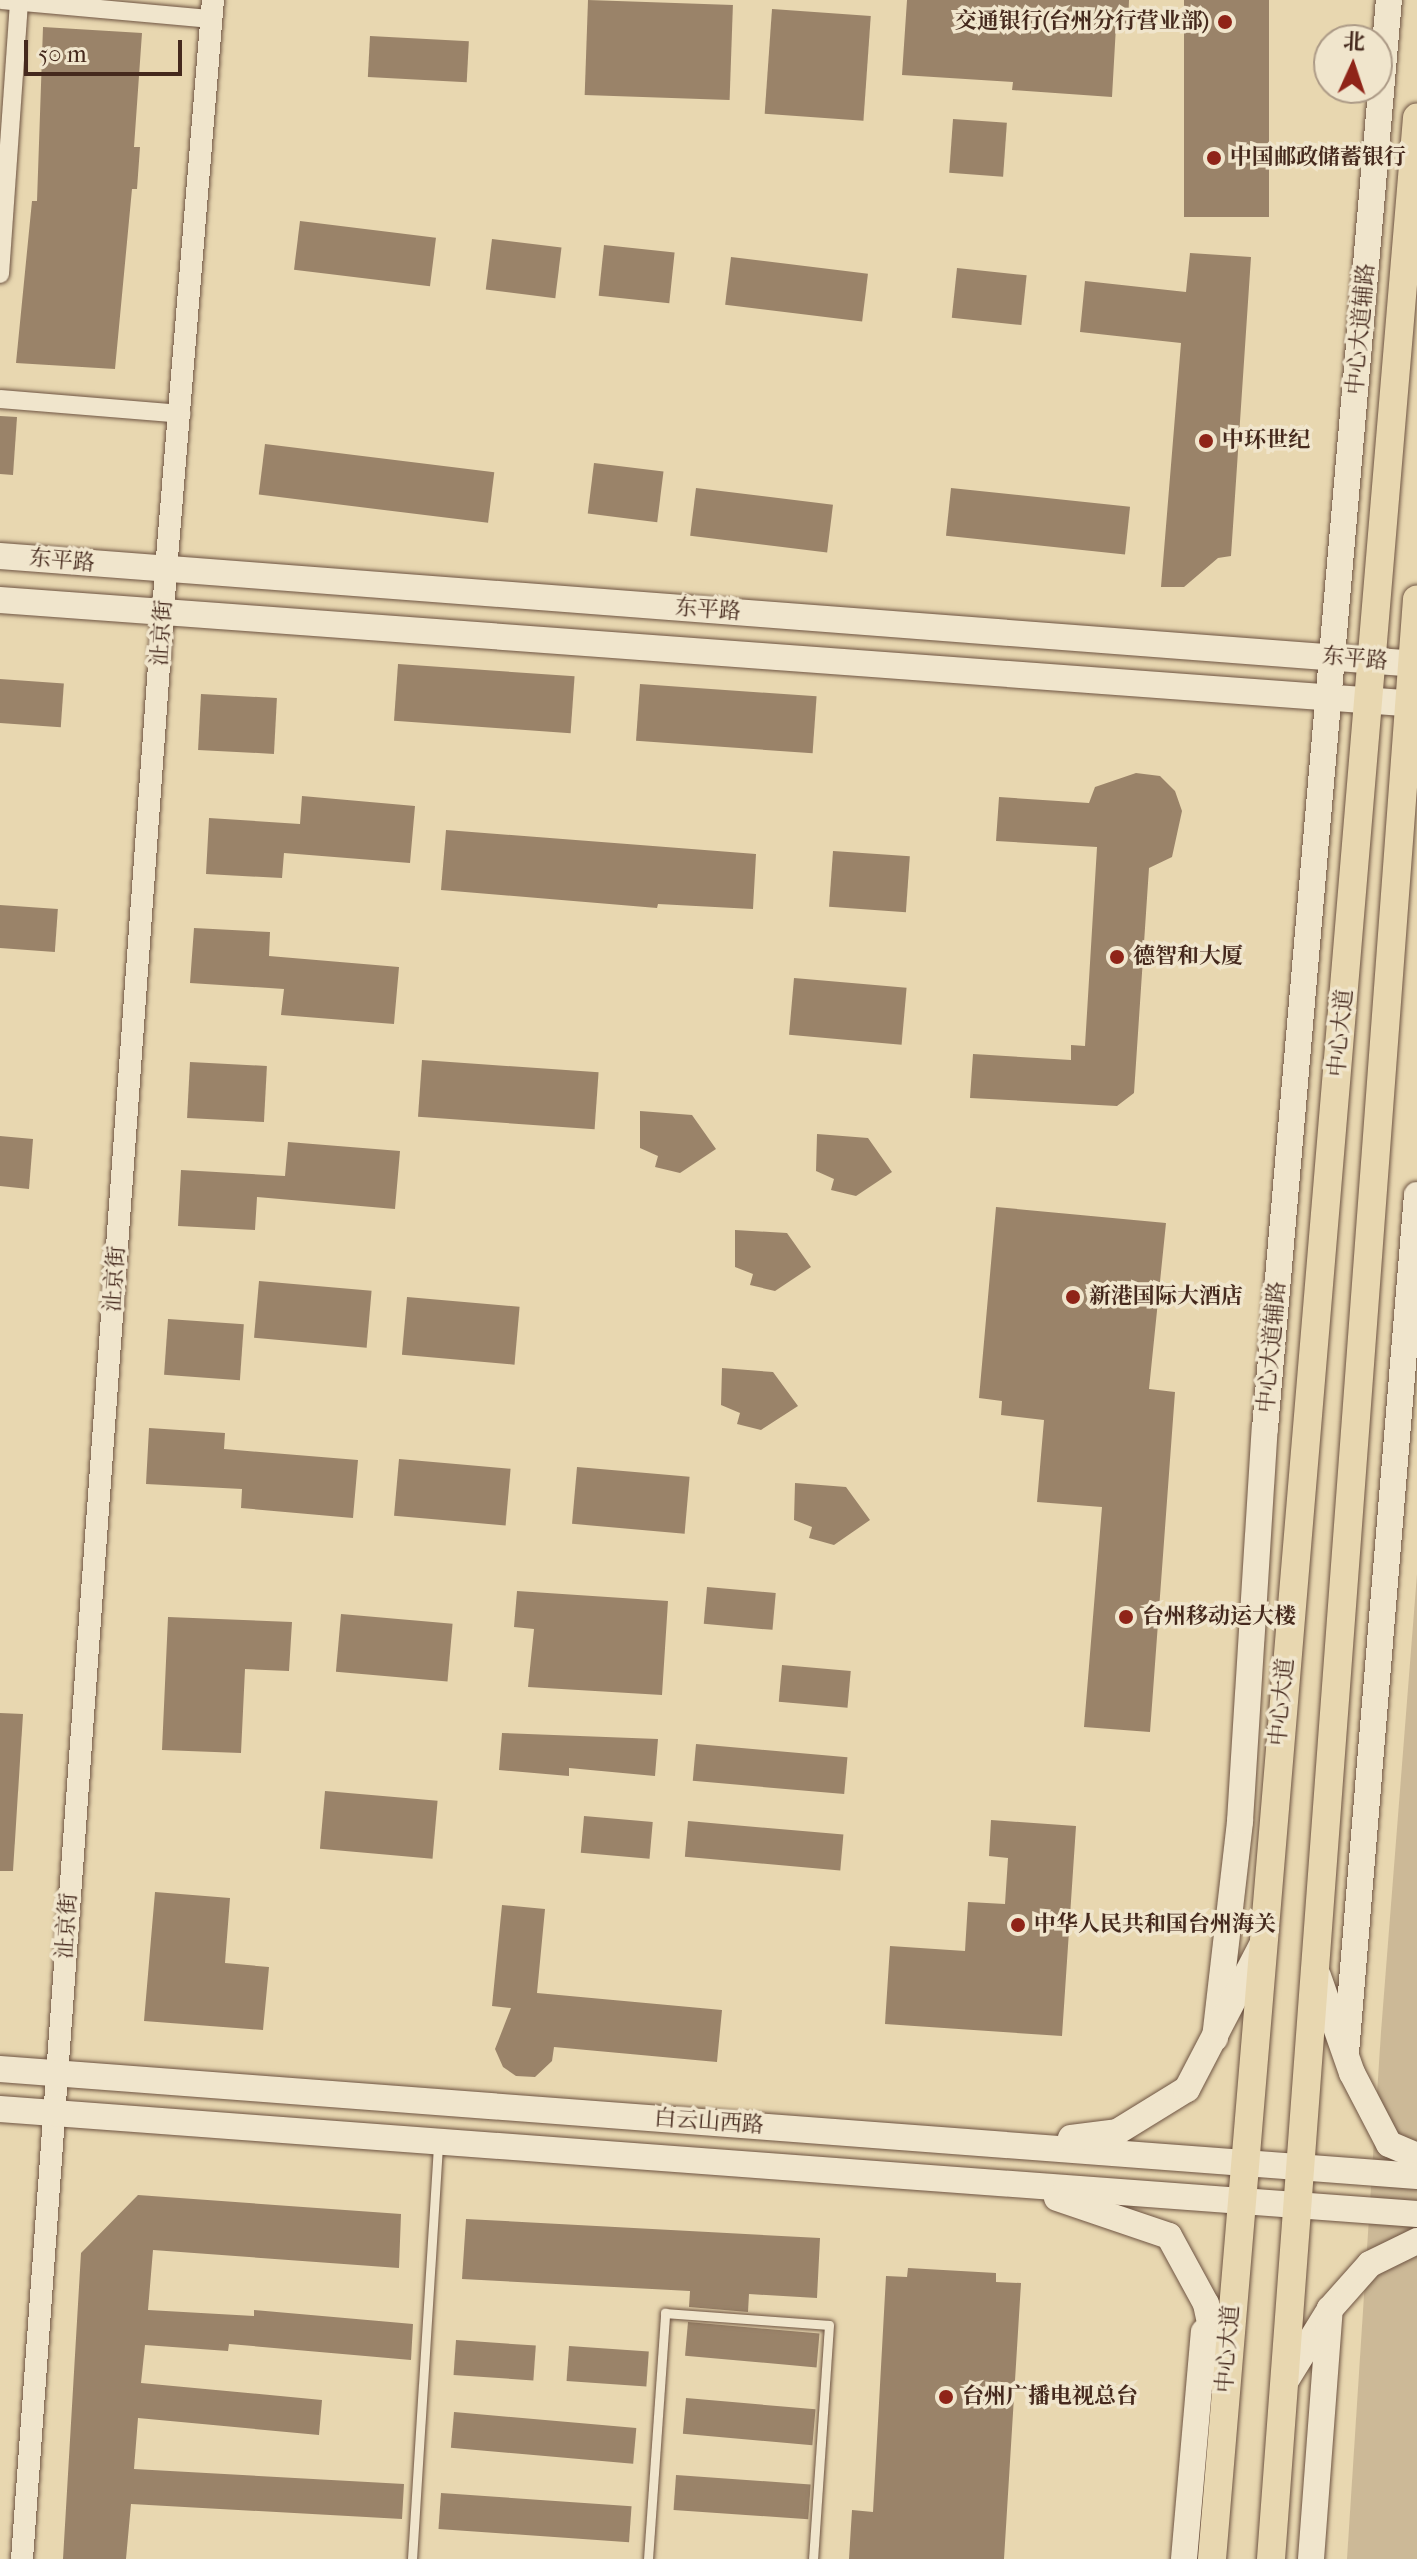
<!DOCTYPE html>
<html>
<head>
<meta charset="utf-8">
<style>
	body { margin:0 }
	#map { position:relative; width:1417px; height:2559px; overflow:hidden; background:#e8d7b0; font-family:"IM FELL French Canon","Noto Serif SC",serif }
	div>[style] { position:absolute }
	.green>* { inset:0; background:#ccb997 }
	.building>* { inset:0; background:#9a8369; transform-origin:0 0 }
	.roads { filter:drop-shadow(0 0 2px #6e5442) drop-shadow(0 0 2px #6e5442) }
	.service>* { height:9px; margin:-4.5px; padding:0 4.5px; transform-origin:4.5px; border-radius:4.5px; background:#f0e5cc }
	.minor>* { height:18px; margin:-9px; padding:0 9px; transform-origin:9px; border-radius:9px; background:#f0e5cc }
	.tertiary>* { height:22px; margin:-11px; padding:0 11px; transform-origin:11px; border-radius:11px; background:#f0e5cc }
	.secondary>* { height:26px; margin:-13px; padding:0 13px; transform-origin:13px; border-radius:13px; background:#f0e5cc }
	.primary>* { height:28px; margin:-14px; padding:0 14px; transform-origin:14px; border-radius:14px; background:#e8d7b0 }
	.dots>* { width:22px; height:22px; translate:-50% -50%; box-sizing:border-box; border:4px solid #f0e5cc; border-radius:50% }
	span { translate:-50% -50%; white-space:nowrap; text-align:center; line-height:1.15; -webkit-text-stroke:7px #f0e5cc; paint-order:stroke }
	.poi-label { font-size:22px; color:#45291d; font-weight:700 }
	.right { translate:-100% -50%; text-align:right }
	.left { translate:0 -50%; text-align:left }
	.street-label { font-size:22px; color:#45291d }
	.north { position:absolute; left:1313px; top:24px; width:80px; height:80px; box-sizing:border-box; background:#f0e5cc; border:2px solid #ac9a86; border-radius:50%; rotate:3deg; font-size:22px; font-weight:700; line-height:32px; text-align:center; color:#45291d }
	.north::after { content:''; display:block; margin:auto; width:28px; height:36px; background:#8f2418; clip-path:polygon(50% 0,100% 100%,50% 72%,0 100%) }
	.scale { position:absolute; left:24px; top:40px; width:158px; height:36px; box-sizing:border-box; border:4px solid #45291d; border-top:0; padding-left:10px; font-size:24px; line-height:28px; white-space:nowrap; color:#45291d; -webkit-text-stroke:6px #f0e5cc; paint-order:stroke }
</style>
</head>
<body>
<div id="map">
	<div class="green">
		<div style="clip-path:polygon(1417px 1574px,1417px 2559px,1347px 2559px,1381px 2032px)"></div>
	</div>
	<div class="building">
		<div style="left:588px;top:0;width:145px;height:95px;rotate:2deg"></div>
		<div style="clip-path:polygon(907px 0,1129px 0,1128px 27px,1116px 26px,1112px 97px,1012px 90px,1013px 82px,902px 75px)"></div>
		<div style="left:1184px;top:0;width:85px;height:217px"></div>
		<div style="left:772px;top:9px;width:99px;height:105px;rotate:4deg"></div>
		<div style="clip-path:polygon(43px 27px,142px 33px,134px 147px,140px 147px,137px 189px,132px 189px,115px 369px,16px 363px,32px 201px,37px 201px)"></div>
		<div style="left:370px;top:36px;width:99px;height:41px;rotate:3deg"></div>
		<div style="left:953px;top:119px;width:54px;height:54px;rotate:4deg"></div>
		<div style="left:300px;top:221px;width:137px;height:49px;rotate:7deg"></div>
		<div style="left:492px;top:239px;width:70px;height:51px;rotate:7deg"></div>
		<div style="left:604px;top:245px;width:71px;height:51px;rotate:6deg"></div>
		<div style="clip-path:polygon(1190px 253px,1251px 257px,1231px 556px,1218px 558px,1184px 587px,1161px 587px,1181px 343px,1080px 332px,1085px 281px,1186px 292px)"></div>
		<div style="left:731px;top:257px;width:138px;height:48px;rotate:7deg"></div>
		<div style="left:957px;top:268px;width:70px;height:50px;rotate:6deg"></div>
		<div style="clip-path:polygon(0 416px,17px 417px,13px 475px,0 474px)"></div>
		<div style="left:265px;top:444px;width:231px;height:51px;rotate:7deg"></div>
		<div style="left:594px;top:463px;width:70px;height:51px;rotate:7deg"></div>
		<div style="left:696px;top:488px;width:138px;height:48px;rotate:7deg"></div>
		<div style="left:951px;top:488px;width:180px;height:48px;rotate:6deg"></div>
		<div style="left:398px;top:664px;width:177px;height:57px;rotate:4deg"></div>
		<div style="left:0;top:679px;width:64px;height:44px;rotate:4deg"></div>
		<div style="left:640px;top:684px;width:177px;height:57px;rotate:4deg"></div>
		<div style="left:201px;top:694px;width:76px;height:56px;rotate:3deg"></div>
		<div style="clip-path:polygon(1136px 773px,1160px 776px,1175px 791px,1182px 811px,1172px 857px,1149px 868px,1134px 1093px,1117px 1106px,970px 1098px,973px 1054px,1071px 1060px,1071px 1045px,1085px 1046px,1097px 847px,996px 841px,999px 797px,1089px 803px,1095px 787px)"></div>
		<div style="clip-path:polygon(302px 796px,415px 806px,410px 863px,284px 853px,282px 878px,206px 874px,209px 818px,300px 824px)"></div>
		<div style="clip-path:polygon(446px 830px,756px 854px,753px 909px,658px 904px,657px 908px,441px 890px)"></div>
		<div style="left:833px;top:851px;width:77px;height:56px;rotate:4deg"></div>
		<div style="left:0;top:905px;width:58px;height:43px;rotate:4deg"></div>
		<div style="clip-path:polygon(194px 928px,270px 932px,269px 956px,399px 967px,394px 1024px,281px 1015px,284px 989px,190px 983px)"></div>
		<div style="left:794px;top:978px;width:113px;height:57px;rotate:5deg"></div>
		<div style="left:422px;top:1060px;width:177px;height:57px;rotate:4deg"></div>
		<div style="left:190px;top:1062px;width:77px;height:56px;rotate:3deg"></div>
		<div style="clip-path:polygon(640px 1111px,692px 1115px,716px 1149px,680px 1173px,655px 1167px,658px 1156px,640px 1148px)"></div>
		<div style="clip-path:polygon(817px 1134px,868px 1138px,892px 1172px,856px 1196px,831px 1190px,834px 1179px,816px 1171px)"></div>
		<div style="clip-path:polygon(0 1136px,33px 1139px,29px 1189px,0 1186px)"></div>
		<div style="clip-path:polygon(288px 1142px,400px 1151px,395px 1209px,257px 1197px,255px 1230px,178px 1226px,181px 1170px,285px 1176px)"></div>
		<div style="clip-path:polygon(996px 1207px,1166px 1223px,1149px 1389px,1175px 1392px,1150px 1732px,1084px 1727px,1102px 1507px,1037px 1502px,1044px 1420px,1001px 1415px,1002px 1401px,979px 1398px)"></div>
		<div style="clip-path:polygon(735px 1230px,787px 1233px,811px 1267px,775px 1291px,750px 1285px,753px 1274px,735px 1267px)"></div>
		<div style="left:259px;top:1281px;width:113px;height:57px;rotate:5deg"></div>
		<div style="left:407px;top:1297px;width:113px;height:58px;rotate:5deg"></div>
		<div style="left:168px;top:1319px;width:76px;height:56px;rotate:4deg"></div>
		<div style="clip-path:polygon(722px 1368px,773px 1372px,798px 1406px,761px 1430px,737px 1424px,740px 1413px,721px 1405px)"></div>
		<div style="clip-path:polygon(149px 1428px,225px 1433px,224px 1449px,358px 1460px,353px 1518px,241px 1508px,242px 1489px,146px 1484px)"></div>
		<div style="left:399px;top:1459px;width:112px;height:57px;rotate:5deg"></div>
		<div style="left:577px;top:1467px;width:113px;height:57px;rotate:5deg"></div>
		<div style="clip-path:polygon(795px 1483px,846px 1487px,870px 1520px,834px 1545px,809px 1538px,812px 1527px,794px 1520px)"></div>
		<div style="left:707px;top:1587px;width:69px;height:37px;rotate:5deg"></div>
		<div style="clip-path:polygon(517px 1591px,668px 1601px,662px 1695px,528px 1687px,534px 1629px,514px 1627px)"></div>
		<div style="left:341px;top:1614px;width:112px;height:58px;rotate:5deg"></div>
		<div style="clip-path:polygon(168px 1617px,292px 1622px,289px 1671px,245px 1669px,241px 1753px,162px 1750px)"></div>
		<div style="left:782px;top:1665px;width:69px;height:37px;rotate:5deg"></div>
		<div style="clip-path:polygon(0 1713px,23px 1714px,13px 1871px,0 1871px)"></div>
		<div style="clip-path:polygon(502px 1733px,658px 1739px,655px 1776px,569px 1768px,569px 1776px,499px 1770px)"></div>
		<div style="left:696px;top:1744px;width:152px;height:37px;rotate:5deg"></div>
		<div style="left:325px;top:1791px;width:113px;height:58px;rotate:5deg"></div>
		<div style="left:584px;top:1816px;width:69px;height:37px;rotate:5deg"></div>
		<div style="clip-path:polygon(991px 1820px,1076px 1826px,1062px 2036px,885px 2024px,890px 1946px,965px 1951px,968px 1902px,1005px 1904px,1008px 1858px,989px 1856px)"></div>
		<div style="left:688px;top:1821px;width:156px;height:36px;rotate:5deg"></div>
		<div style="clip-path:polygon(155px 1892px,230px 1898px,225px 1963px,269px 1967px,263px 2030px,144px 2021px)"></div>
		<div style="clip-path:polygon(502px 1905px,545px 1909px,537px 1993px,722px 2010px,717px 2062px,554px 2047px,552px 2061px,535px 2077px,516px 2076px,503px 2067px,495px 2049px,511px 2008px,492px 2006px)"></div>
		<div style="clip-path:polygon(138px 2195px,401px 2214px,399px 2268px,153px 2250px,148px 2310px,254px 2316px,254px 2310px,413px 2324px,411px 2360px,229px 2344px,228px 2351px,145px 2345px,141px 2383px,322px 2400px,319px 2435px,138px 2418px,134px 2469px,404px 2484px,402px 2519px,131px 2504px,126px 2559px,63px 2559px,81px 2253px)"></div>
		<div style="clip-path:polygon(466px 2219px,820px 2238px,817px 2298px,749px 2294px,748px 2312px,689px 2307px,690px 2291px,462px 2279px)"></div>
		<div style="clip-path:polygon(908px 2268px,996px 2273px,996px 2282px,1021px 2283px,1004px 2559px,849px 2559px,852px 2510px,873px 2512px,886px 2276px,907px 2277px)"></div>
		<div style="left:688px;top:2322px;width:132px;height:34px;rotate:5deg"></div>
		<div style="left:456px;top:2340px;width:80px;height:35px;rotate:4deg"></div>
		<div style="left:569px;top:2346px;width:80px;height:35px;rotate:4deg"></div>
		<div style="left:686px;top:2398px;width:130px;height:36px;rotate:5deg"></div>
		<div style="left:454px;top:2412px;width:183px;height:36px;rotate:5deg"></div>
		<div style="left:676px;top:2475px;width:135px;height:35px;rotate:4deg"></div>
		<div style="left:441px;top:2493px;width:191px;height:36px;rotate:4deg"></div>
	</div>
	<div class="roads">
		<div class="service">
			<div style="left:412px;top:2559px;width:417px;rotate:-86.4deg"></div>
			<div style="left:648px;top:2559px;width:247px;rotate:-86deg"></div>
			<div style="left:665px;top:2313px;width:164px;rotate:4.2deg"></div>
			<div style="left:829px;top:2325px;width:235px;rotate:93.9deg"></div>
		</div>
		<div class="minor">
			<div style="left:2px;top:0;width:210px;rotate:5.2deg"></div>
			<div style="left:0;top:274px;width:275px;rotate:-86deg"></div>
			<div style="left:0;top:399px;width:182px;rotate:4.7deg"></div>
		</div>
		<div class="tertiary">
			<div style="left:22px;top:2559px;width:1994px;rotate:-85.86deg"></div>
			<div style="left:166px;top:570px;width:572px;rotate:-85.29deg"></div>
		</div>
		<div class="secondary">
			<div style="left:0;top:556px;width:1421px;rotate:4.36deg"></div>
			<div style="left:0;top:600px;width:1421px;rotate:4.2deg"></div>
			<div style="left:1318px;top:1976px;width:103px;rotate:70.7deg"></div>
			<div style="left:1352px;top:2073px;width:80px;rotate:62.5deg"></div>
			<div style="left:1389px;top:2144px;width:30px;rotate:23deg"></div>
			<div style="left:1215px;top:2038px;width:218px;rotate:-83.4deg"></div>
			<div style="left:1240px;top:1821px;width:394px;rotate:-86.4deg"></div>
			<div style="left:1265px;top:1428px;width:1433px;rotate:-85.04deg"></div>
			<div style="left:1346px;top:2053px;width:861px;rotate:-85.27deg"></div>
			<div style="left:0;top:2069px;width:1421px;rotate:4.32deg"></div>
			<div style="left:0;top:2109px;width:1421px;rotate:4.24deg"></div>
			<div style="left:1071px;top:2138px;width:46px;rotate:-7.4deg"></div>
			<div style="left:1117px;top:2132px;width:82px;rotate:-31.6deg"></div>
			<div style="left:1187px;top:2089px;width:160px;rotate:-62.5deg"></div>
			<div style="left:1057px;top:2198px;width:118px;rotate:18.7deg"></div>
			<div style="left:1169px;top:2236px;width:77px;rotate:61.4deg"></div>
			<div style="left:1206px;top:2304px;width:81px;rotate:77.9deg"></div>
			<div style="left:1285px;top:2382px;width:86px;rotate:-58.3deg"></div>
			<div style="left:1330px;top:2309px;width:60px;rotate:-48.4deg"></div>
			<div style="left:1370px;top:2264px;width:52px;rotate:-26.1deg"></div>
			<div style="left:1184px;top:2559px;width:228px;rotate:-85deg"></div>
			<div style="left:1311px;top:2559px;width:251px;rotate:-85.7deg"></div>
		</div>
		<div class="primary">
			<div style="left:1212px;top:2559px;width:2450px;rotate:-85.2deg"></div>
			<div style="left:1271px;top:2559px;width:1965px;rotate:-85.74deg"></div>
		</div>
	</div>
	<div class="dots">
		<div style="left:1225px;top:22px;background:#8f2418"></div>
		<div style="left:1214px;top:158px;background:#8f2418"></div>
		<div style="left:1206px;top:441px;background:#8f2418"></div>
		<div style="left:1117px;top:957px;background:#8f2418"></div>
		<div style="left:1073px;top:1297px;background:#8f2418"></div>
		<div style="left:1126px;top:1617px;background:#8f2418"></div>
		<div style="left:1018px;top:1925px;background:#8f2418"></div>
		<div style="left:946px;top:2397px;background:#8f2418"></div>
	</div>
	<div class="poi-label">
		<span class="right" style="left:1209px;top:22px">交通银行(台州分行营业部)</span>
		<span class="left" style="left:1230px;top:158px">中国邮政储蓄银行</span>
		<span class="left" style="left:1222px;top:441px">中环世纪</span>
		<span class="left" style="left:1133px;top:957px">德智和大厦</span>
		<span class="left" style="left:1089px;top:1297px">新港国际大酒店</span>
		<span class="left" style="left:1142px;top:1617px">台州移动运大楼</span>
		<span class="left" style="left:1034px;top:1925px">中华人民共和国台州海关</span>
		<span class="left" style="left:962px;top:2397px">台州广播电视总台</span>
	</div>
	<div class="street-label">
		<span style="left:1361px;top:329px;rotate:-85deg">中心大道辅路</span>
		<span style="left:62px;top:561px;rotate:5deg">东平路</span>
		<span style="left:708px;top:610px;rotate:4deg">东平路</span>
		<span style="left:162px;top:633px;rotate:-86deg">沚京街</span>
		<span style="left:1355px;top:659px;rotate:5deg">东平路</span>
		<span style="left:1341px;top:1033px;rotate:-85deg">中心大道</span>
		<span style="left:115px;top:1279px;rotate:-86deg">沚京街</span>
		<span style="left:1272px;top:1347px;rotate:-85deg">中心大道辅路</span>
		<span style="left:1282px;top:1702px;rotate:-85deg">中心大道</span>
		<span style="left:67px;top:1926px;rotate:-86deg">沚京街</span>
		<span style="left:709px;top:2122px;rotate:4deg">白云山西路</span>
		<span style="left:1228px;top:2349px;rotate:-86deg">中心大道</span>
	</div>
	<div class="north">北</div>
	<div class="scale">50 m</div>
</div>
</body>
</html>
